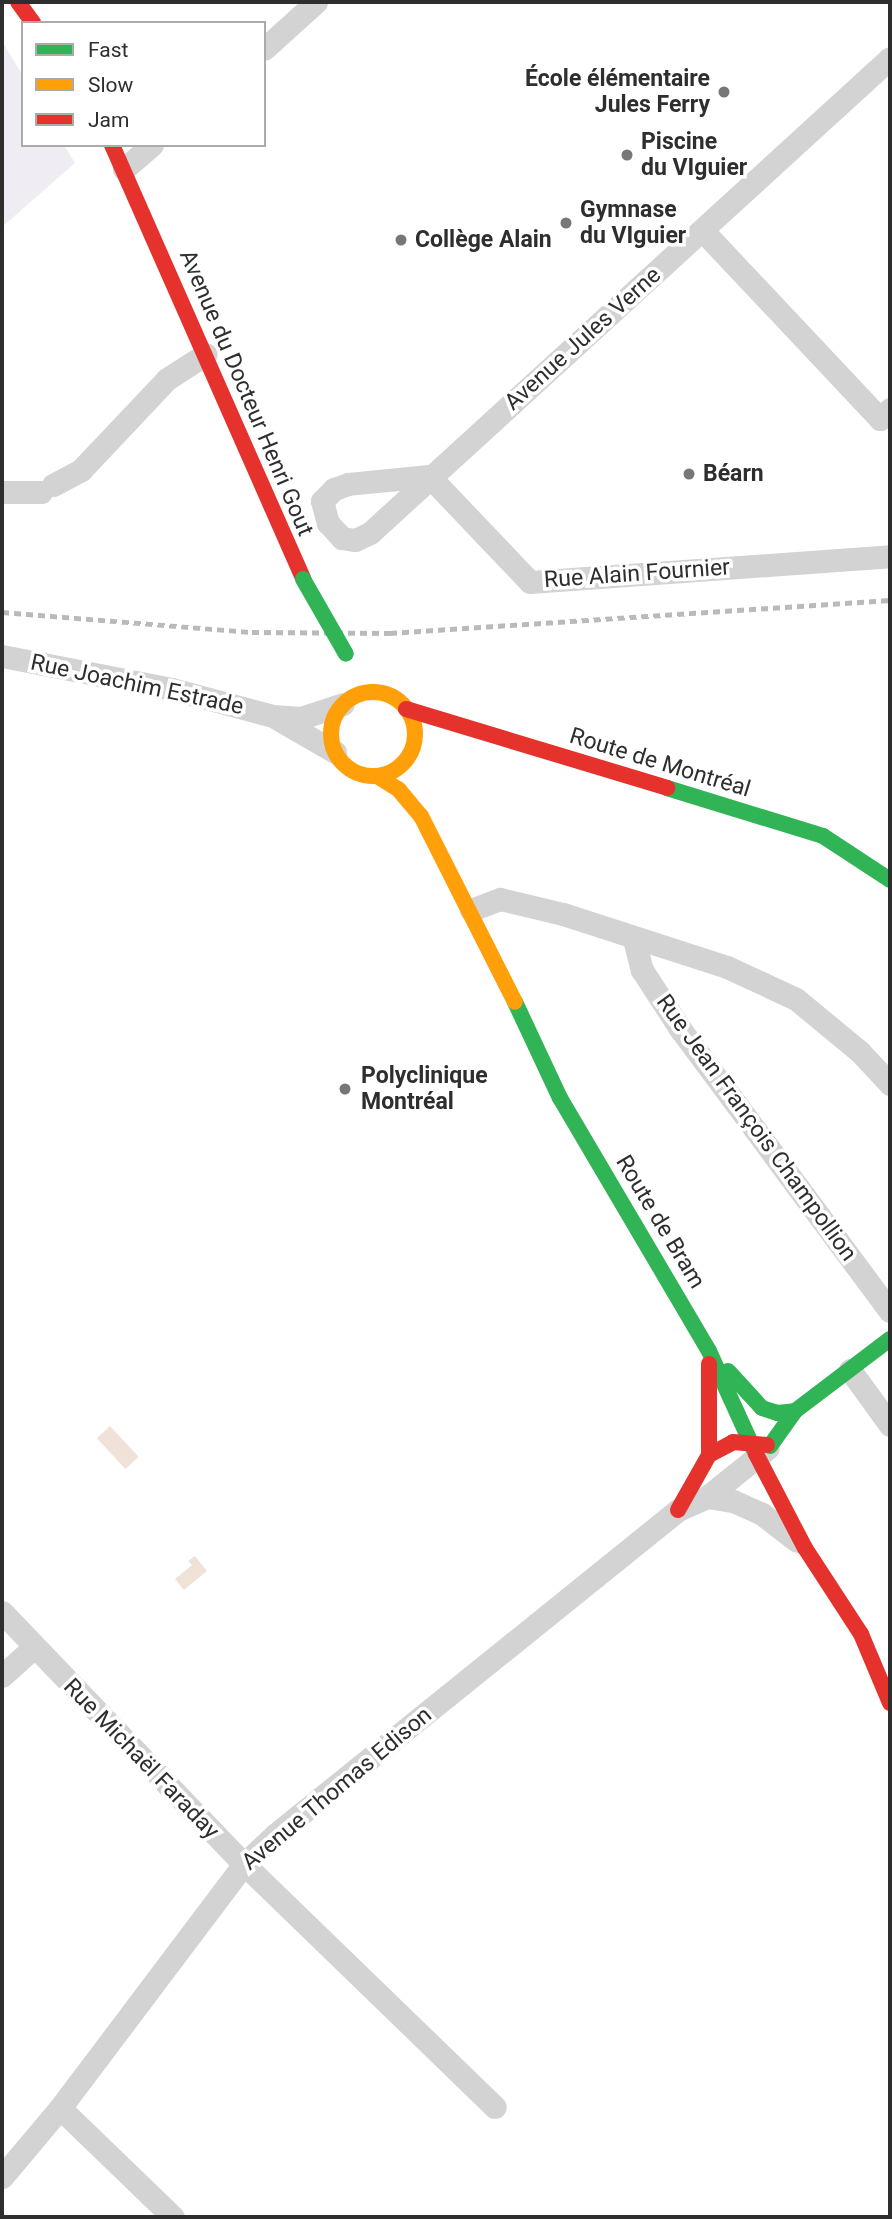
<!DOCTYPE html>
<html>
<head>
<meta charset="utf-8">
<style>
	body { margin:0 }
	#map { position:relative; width:892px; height:2219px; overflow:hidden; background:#fff; font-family:Roboto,sans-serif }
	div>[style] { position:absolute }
	.green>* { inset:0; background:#f0ecf4 }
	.water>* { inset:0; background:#f1e2d9; transform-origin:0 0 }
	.street>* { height:23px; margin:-11.5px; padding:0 11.5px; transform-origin:11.5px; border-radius:11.5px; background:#d3d3d3 }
	.fast>* { height:16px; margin:-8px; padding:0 8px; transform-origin:8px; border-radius:8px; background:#30b455 }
	.slow>* { height:16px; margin:-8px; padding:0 8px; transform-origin:8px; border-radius:8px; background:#ff9f0a }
	.slow>.ring { margin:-8px; padding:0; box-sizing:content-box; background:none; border:16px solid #ff9f0a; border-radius:50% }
	.jam>* { height:16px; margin:-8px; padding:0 8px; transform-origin:8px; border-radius:8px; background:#e5322d }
	.rail>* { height:5px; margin-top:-2.5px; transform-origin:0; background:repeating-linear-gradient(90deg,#bababa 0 7px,transparent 0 12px) }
	.fast-bridge>* { height:16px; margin:-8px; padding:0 8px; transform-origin:8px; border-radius:8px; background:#30b455 }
	.dots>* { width:19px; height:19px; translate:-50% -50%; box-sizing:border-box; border:4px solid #fff; border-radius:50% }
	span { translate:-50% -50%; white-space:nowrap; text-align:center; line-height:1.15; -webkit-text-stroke:7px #fff; paint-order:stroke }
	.poi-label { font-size:23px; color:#2e2e2e; font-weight:700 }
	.right { translate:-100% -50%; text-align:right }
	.left { translate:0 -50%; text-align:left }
	.street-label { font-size:23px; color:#2e2e2e }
	.frame { position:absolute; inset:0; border:4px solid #2e2e2e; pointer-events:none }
	.legend { position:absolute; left:21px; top:21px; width:245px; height:126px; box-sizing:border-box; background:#fff; border:2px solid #ababab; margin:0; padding:9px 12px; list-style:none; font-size:21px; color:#2e2e2e }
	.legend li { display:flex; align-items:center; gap:14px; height:35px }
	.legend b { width:35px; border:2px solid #ababab }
</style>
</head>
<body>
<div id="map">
	<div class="green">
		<div style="clip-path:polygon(2px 41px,23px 76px,23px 145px,64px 145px,75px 163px,2px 227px)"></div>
	</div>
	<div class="water">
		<div style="left:110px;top:1426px;width:42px;height:18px;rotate:47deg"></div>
		<div style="clip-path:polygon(195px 1556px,207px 1571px,184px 1590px,175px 1579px,192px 1565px,188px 1561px)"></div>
	</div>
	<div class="street">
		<div style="left:264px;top:49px;width:70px;rotate:-42.1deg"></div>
		<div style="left:124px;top:169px;width:37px;rotate:-41deg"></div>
		<div style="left:703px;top:231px;width:258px;rotate:46.7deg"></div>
		<div style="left:880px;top:419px;width:14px;rotate:-45deg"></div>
		<div style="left:429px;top:476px;width:81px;rotate:174.4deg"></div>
		<div style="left:348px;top:484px;width:15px;rotate:160deg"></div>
		<div style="left:334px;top:489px;width:17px;rotate:135deg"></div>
		<div style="left:322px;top:501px;width:23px;rotate:75deg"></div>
		<div style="left:328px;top:523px;width:21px;rotate:47deg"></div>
		<div style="left:342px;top:538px;width:13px;rotate:9deg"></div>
		<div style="left:355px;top:540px;width:17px;rotate:-25deg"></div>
		<div style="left:370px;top:533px;width:704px;rotate:-42.41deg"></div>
		<div style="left:429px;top:476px;width:146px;rotate:46.4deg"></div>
		<div style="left:530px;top:582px;width:361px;rotate:-4.1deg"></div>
		<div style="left:53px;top:485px;width:32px;rotate:-28deg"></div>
		<div style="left:81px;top:470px;width:125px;rotate:-46.6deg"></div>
		<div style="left:167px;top:379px;width:46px;rotate:-32.7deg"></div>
		<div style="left:2px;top:492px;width:39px"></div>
		<div style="left:2px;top:656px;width:173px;rotate:11deg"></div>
		<div style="left:172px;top:689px;width:105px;rotate:15deg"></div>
		<div style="left:273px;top:716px;width:28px;rotate:4deg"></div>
		<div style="left:301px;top:718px;width:44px;rotate:-18.4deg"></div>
		<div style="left:278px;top:719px;width:66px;rotate:30.1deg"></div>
		<div style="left:471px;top:910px;width:31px;rotate:-21deg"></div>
		<div style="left:500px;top:899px;width:65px;rotate:13.4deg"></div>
		<div style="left:563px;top:914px;width:172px;rotate:17.9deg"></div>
		<div style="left:727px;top:967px;width:76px;rotate:24.9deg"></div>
		<div style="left:796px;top:999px;width:83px;rotate:39.6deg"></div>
		<div style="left:860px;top:1052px;width:44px;rotate:46.8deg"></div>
		<div style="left:634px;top:939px;width:32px;rotate:76deg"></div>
		<div style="left:642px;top:970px;width:72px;rotate:57deg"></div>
		<div style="left:681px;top:1030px;width:350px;rotate:53.4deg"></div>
		<div style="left:850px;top:1370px;width:68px;rotate:54deg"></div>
		<div style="left:707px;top:1497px;width:26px;rotate:9deg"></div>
		<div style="left:733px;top:1501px;width:32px;rotate:24deg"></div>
		<div style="left:762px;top:1514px;width:44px;rotate:37.6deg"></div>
		<div style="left:2px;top:1612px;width:349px;rotate:46.2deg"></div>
		<div style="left:244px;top:1864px;width:349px;rotate:44.1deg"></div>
		<div style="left:2px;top:1676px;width:42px;rotate:-42.1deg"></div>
		<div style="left:60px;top:2108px;width:157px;rotate:44deg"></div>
		<div style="left:2px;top:2177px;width:90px;rotate:-50deg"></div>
		<div style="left:60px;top:2108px;width:306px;rotate:-53deg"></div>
		<div style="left:244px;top:1864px;width:44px;rotate:-43.2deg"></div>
		<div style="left:276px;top:1834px;width:516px;rotate:-38.87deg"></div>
		<div style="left:678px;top:1510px;width:32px;rotate:-24deg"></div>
		<div style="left:707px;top:1497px;width:78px;rotate:-38.8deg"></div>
	</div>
	<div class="fast">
		<div style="left:667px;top:788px;width:163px;rotate:17.1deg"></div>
		<div style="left:823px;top:836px;width:80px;rotate:33.3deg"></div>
		<div style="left:515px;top:1002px;width:106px;rotate:64.9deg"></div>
		<div style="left:560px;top:1098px;width:294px;rotate:59.5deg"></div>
		<div style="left:709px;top:1351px;width:113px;rotate:65.5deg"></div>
		<div style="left:728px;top:1371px;width:50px;rotate:47.4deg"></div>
		<div style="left:762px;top:1408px;width:16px;rotate:18deg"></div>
		<div style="left:777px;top:1413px;width:18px;rotate:-6deg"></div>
		<div style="left:770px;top:1446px;width:43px;rotate:-54.5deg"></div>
		<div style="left:795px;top:1411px;width:119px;rotate:-37.2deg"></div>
	</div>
	<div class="slow">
		<div class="ring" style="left:331px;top:692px;width:68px;height:68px"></div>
		<div style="left:377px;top:776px;width:26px;rotate:32deg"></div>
		<div style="left:399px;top:790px;width:34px;rotate:50deg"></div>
		<div style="left:421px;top:816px;width:208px;rotate:63.2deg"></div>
	</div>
	<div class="jam">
		<div style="left:18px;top:2px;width:26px;rotate:54deg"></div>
		<div style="left:112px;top:145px;width:474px;rotate:66.2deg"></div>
		<div style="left:406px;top:709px;width:273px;rotate:16.8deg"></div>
		<div style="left:709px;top:1364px;width:91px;rotate:90deg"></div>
		<div style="left:756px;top:1454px;width:106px;rotate:62.5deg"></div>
		<div style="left:805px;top:1548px;width:103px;rotate:56.9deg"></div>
		<div style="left:861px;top:1634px;width:75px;rotate:67.2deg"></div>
		<div style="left:678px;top:1510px;width:63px;rotate:-60.6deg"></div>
		<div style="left:709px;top:1455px;width:27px;rotate:-28deg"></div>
		<div style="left:733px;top:1442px;width:34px;rotate:5deg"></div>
	</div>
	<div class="rail">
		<div style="left:2px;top:612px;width:251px;rotate:4.6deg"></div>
		<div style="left:252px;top:632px;width:138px;rotate:0.4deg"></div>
		<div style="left:390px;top:633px;width:501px;rotate:-3.78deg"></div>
	</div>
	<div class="fast-bridge">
		<div style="left:303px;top:579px;width:86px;rotate:60.2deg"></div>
	</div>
	<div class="dots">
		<div style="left:724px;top:92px;background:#777"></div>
		<div style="left:627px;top:155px;background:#777"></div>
		<div style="left:566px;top:223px;background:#777"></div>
		<div style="left:401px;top:240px;background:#777"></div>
		<div style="left:689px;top:474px;background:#777"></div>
		<div style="left:345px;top:1089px;background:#777"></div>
	</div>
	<div class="poi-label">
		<span class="right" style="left:710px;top:92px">École élémentaire<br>Jules Ferry</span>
		<span class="left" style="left:641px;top:155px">Piscine<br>du VIguier</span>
		<span class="left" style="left:580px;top:223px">Gymnase<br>du VIguier</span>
		<span class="left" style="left:415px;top:240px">Collège Alain</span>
		<span class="left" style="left:703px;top:474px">Béarn</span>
		<span class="left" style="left:361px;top:1089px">Polyclinique<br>Montréal</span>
	</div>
	<div class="street-label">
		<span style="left:583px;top:339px;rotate:-42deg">Avenue Jules Verne</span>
		<span style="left:246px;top:393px;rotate:67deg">Avenue du Docteur Henri Gout</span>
		<span style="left:637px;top:574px;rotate:-4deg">Rue Alain Fournier</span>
		<span style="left:137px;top:685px;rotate:12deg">Rue Joachim Estrade</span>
		<span style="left:660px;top:763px;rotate:17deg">Route de Montréal</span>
		<span style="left:756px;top:1128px;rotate:54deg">Rue Jean François Champollion</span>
		<span style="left:660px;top:1222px;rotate:59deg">Route de Bram</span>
		<span style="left:141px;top:1759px;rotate:46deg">Rue Michaël Faraday</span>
		<span style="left:337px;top:1789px;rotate:-40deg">Avenue Thomas Edison</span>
	</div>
	<div class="frame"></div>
	<ul class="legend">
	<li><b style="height:9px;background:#30b455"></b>Fast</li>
	<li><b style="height:9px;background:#ff9f0a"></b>Slow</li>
	<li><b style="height:9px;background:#e5322d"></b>Jam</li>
	</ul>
</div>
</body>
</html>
